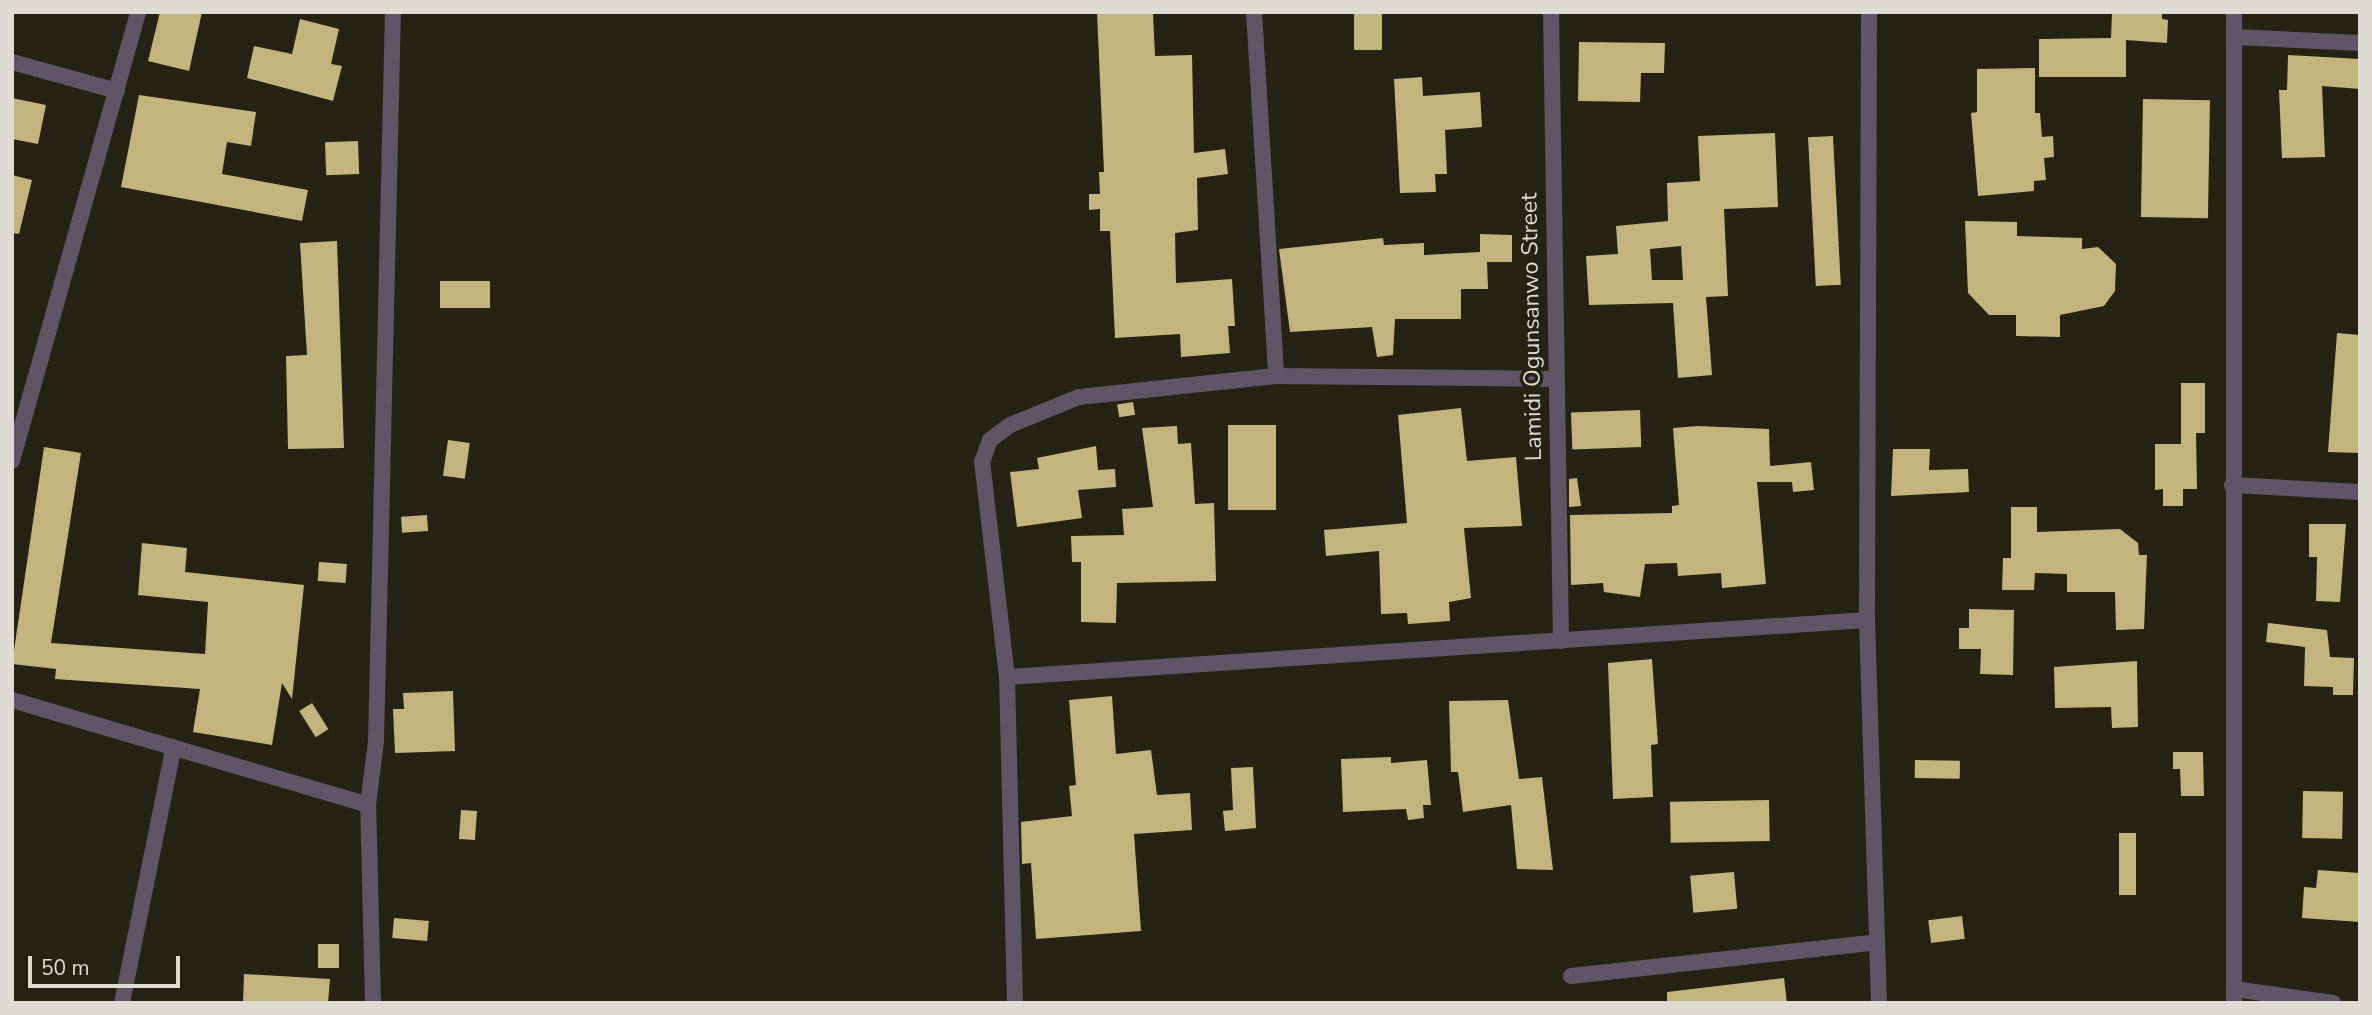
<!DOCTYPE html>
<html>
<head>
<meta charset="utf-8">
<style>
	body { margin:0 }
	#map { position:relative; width:2372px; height:1015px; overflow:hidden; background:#262214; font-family:"Nunito Sans",sans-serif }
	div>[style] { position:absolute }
	.building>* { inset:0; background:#c3b47e; transform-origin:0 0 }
	.minor>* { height:16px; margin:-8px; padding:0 8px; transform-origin:8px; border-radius:8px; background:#615466 }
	span { translate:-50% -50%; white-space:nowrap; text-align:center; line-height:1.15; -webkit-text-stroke:7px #262214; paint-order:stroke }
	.street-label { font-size:23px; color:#dddbd2 }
	.frame { position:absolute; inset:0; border:14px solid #dddbd2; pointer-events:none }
	.scale { position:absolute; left:28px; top:956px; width:152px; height:32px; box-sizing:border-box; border:4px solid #dddbd2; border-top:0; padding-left:9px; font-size:21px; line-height:24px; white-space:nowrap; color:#dddbd2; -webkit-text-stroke:5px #262214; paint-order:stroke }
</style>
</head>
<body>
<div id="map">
	<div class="building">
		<div style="clip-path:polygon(160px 12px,202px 12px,189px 71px,148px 61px)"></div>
		<div style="clip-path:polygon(1097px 12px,1153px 13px,1155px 56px,1192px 55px,1194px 153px,1225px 149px,1228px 174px,1197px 178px,1198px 230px,1175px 233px,1176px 283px,1232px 279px,1235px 326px,1228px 326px,1230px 353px,1181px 357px,1180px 334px,1115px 338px,1110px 231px,1100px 231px,1100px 209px,1089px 210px,1089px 194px,1100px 194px,1099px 172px,1104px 172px)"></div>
		<div style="left:1354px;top:12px;width:28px;height:38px"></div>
		<div style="clip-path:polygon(2112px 12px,2162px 12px,2162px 19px,2168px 20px,2167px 43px,2126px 40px,2126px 77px,2039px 77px,2039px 39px,2111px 38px)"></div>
		<div style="clip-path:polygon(300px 19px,339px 29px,331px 64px,342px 66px,333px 101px,247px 78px,254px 46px,292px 54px)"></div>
		<div style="clip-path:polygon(1579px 42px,1665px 43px,1664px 73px,1641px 73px,1640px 102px,1578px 101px)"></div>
		<div style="clip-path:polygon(2288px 55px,2360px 59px,2360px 89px,2322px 86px,2325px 157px,2282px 158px,2279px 90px,2287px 90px)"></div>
		<div style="clip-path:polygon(2035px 68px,2035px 113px,2040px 113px,2042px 137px,2053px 136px,2054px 157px,2044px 158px,2046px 180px,2034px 181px,2034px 191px,1978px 196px,1971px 113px,1977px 112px,1977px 69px)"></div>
		<div style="clip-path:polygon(1422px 77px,1423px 96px,1480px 92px,1482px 127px,1445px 130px,1447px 174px,1435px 174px,1436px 192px,1400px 193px,1394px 79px)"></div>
		<div style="clip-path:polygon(139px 95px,256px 112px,251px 146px,227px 142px,222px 174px,308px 190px,302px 221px,121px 187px)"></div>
		<div style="clip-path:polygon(12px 98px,46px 105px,38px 144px,12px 139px)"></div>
		<div style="left:2143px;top:99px;width:67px;height:118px;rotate:1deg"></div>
		<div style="clip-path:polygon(evenodd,1775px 133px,1778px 207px,1724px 209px,1728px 296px,1706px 297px,1712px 375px,1678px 378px,1673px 303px,1589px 305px,1586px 256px,1618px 254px,1616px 226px,1668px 221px,1667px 183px,1700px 181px,1698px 136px,1775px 133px,1681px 246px,1683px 280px,1652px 280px,1650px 249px,1681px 246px)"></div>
		<div style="left:1833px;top:136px;width:149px;height:25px;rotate:87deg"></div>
		<div style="left:358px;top:141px;width:33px;height:33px;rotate:88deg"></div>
		<div style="clip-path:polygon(12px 175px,32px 180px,19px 234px,12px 233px)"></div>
		<div style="clip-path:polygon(1965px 221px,2017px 222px,2017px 236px,2082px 238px,2082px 249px,2098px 247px,2116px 264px,2115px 291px,2104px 306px,2060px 315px,2060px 337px,2016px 336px,2016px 315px,1989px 315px,1968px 293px)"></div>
		<div style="clip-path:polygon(1480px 234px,1512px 235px,1512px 262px,1487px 262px,1488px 289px,1461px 289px,1461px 319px,1395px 319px,1393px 355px,1377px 357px,1372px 327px,1290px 332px,1279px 249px,1383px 238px,1384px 245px,1424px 243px,1424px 255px,1480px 252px)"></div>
		<div style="clip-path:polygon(337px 241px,344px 448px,288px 449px,286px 356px,307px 355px,300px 243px)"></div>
		<div style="left:440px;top:281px;width:50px;height:27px"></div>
		<div style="clip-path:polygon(2337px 333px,2360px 335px,2360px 453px,2328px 452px)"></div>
		<div style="clip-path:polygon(2181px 383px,2205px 383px,2205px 433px,2196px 433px,2197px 489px,2183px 489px,2183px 506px,2163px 506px,2163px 489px,2155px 490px,2155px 444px,2181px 444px)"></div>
		<div style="left:1133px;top:402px;width:13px;height:16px;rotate:81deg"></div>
		<div style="clip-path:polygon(1461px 408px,1467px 461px,1516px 457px,1522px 526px,1464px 528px,1471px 598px,1449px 602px,1450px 621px,1408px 624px,1407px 613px,1381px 614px,1379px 551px,1326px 556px,1324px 530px,1407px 523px,1398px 415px)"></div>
		<div style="left:1640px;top:410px;width:37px;height:69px;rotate:88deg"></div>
		<div style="left:1228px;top:425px;width:48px;height:85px"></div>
		<div style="clip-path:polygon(1177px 426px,1178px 444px,1191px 443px,1195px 504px,1214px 503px,1216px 581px,1117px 583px,1116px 623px,1081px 622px,1081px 562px,1072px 562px,1071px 536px,1124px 535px,1122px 509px,1153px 507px,1142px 428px)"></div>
		<div style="clip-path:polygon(1698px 426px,1769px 429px,1770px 466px,1811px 462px,1814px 490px,1793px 492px,1792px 482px,1757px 482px,1766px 584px,1722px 588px,1721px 573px,1678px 576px,1677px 563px,1645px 564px,1640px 597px,1604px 592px,1603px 583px,1571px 585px,1570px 515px,1672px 513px,1672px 506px,1679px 505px,1673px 428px)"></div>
		<div style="left:448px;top:440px;width:22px;height:36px;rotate:8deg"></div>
		<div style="clip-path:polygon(1096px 446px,1098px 470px,1115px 469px,1116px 487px,1078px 490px,1082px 518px,1017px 527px,1010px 472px,1039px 469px,1037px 458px)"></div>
		<div style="clip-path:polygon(44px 447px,81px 453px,51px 643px,205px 654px,208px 602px,138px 595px,142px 543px,187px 548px,185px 572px,304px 585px,292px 699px,282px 683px,272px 745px,193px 732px,200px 689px,55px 679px,56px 669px,12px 664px)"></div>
		<div style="clip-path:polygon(1893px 449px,1930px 449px,1929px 470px,1968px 469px,1969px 492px,1891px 496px)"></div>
		<div style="clip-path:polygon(1577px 478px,1581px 506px,1569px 507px,1569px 479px)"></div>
		<div style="clip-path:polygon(2011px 507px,2037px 507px,2037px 532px,2120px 529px,2138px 543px,2139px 555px,2147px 555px,2144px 629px,2116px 630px,2115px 592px,2067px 592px,2067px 574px,2035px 573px,2034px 590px,2002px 590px,2003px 558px,2011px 558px)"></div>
		<div style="left:427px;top:515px;width:16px;height:26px;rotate:86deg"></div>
		<div style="clip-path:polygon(2309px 524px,2346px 524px,2340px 602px,2316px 601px,2317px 557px,2309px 557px)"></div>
		<div style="left:319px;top:562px;width:28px;height:19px;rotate:4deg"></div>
		<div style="clip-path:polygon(1969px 609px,2014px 610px,2013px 675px,1980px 674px,1981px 649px,1959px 649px,1959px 628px,1969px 628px)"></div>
		<div style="clip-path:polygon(2268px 623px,2327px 630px,2330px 657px,2354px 658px,2353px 695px,2333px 695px,2333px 687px,2304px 686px,2305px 647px,2266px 642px)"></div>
		<div style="clip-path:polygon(1652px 659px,1658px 744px,1651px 745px,1653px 797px,1613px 799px,1608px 663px)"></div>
		<div style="clip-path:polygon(2137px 661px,2138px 727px,2112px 728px,2111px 707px,2055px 708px,2054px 667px)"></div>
		<div style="clip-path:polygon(453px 691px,455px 751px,395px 753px,393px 709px,404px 709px,403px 693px)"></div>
		<div style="clip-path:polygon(1112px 696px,1116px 754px,1151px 750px,1157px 795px,1190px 793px,1192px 830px,1134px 834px,1141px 931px,1036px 939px,1031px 863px,1022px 864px,1021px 822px,1072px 816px,1069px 786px,1076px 785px,1069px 700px)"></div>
		<div style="clip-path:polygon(1508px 700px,1519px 779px,1542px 777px,1553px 870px,1517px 869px,1511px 805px,1463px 812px,1458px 772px,1451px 772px,1449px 701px)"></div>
		<div style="left:312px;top:703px;width:31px;height:15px;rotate:58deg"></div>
		<div style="clip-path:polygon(2173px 752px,2203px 752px,2204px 796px,2181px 796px,2180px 769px,2173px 769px)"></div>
		<div style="clip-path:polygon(1391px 757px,1391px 763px,1427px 760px,1431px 805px,1423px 805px,1424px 818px,1408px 820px,1406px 809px,1343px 812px,1341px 759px)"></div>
		<div style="left:1915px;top:760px;width:45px;height:18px;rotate:1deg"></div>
		<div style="clip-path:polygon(1253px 767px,1256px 828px,1225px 831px,1223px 811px,1233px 810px,1231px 768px)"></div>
		<div style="left:2303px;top:791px;width:40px;height:47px;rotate:1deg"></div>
		<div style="left:1769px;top:800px;width:41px;height:99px;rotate:89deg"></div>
		<div style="left:461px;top:810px;width:16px;height:29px;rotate:4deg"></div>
		<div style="left:2119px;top:833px;width:17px;height:62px"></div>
		<div style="clip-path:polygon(2318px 870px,2360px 873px,2360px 922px,2302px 918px,2304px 887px,2316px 888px)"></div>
		<div style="left:1734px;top:872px;width:37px;height:44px;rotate:85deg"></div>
		<div style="left:1962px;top:916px;width:23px;height:34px;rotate:83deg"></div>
		<div style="left:394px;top:918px;width:35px;height:20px;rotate:5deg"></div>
		<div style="left:318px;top:944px;width:21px;height:24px"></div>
		<div style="clip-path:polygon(244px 974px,330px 979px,328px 1003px,243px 1003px)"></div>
		<div style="clip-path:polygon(1784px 978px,1787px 1003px,1667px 1003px,1667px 992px)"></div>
	</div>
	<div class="minor">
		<div style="left:1254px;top:12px;width:365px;rotate:86.5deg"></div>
		<div style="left:1551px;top:12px;width:629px;rotate:89.09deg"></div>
		<div style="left:1869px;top:12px;width:608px;rotate:90.19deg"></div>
		<div style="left:1867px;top:620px;width:383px;rotate:88.2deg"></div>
		<div style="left:2234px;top:12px;width:991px;rotate:90deg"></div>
		<div style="left:2234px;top:37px;width:126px;rotate:2.7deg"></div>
		<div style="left:12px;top:62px;width:109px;rotate:15.4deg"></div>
		<div style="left:12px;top:461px;width:466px;rotate:-74.3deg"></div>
		<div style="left:2232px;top:485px;width:128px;rotate:3.1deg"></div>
		<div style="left:1007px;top:677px;width:862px;rotate:-3.79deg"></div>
		<div style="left:12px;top:700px;width:371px;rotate:16.4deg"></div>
		<div style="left:1571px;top:976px;width:308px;rotate:-6.3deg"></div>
		<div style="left:2234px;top:989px;width:100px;rotate:8deg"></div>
		<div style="left:122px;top:1003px;width:257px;rotate:-78.6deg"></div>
		<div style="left:373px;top:1003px;width:198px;rotate:-91.4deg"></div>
		<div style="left:368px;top:805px;width:64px;rotate:-82.8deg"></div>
		<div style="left:376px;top:742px;width:730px;rotate:-88.67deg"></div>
		<div style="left:1015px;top:1003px;width:326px;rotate:-91.4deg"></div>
		<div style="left:1007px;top:677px;width:216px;rotate:-96.6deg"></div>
		<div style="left:982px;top:462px;width:23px;rotate:-70deg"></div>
		<div style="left:990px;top:440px;width:25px;rotate:-37deg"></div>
		<div style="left:1010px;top:425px;width:74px;rotate:-22.1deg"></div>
		<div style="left:1079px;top:397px;width:198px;rotate:-6.1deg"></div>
		<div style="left:1276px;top:376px;width:279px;rotate:0.6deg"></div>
	</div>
	<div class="street-label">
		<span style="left:1532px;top:327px;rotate:-91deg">Lamidi Ogunsanwo Street</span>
	</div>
	<div class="frame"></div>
	<div class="scale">50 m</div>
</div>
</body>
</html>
